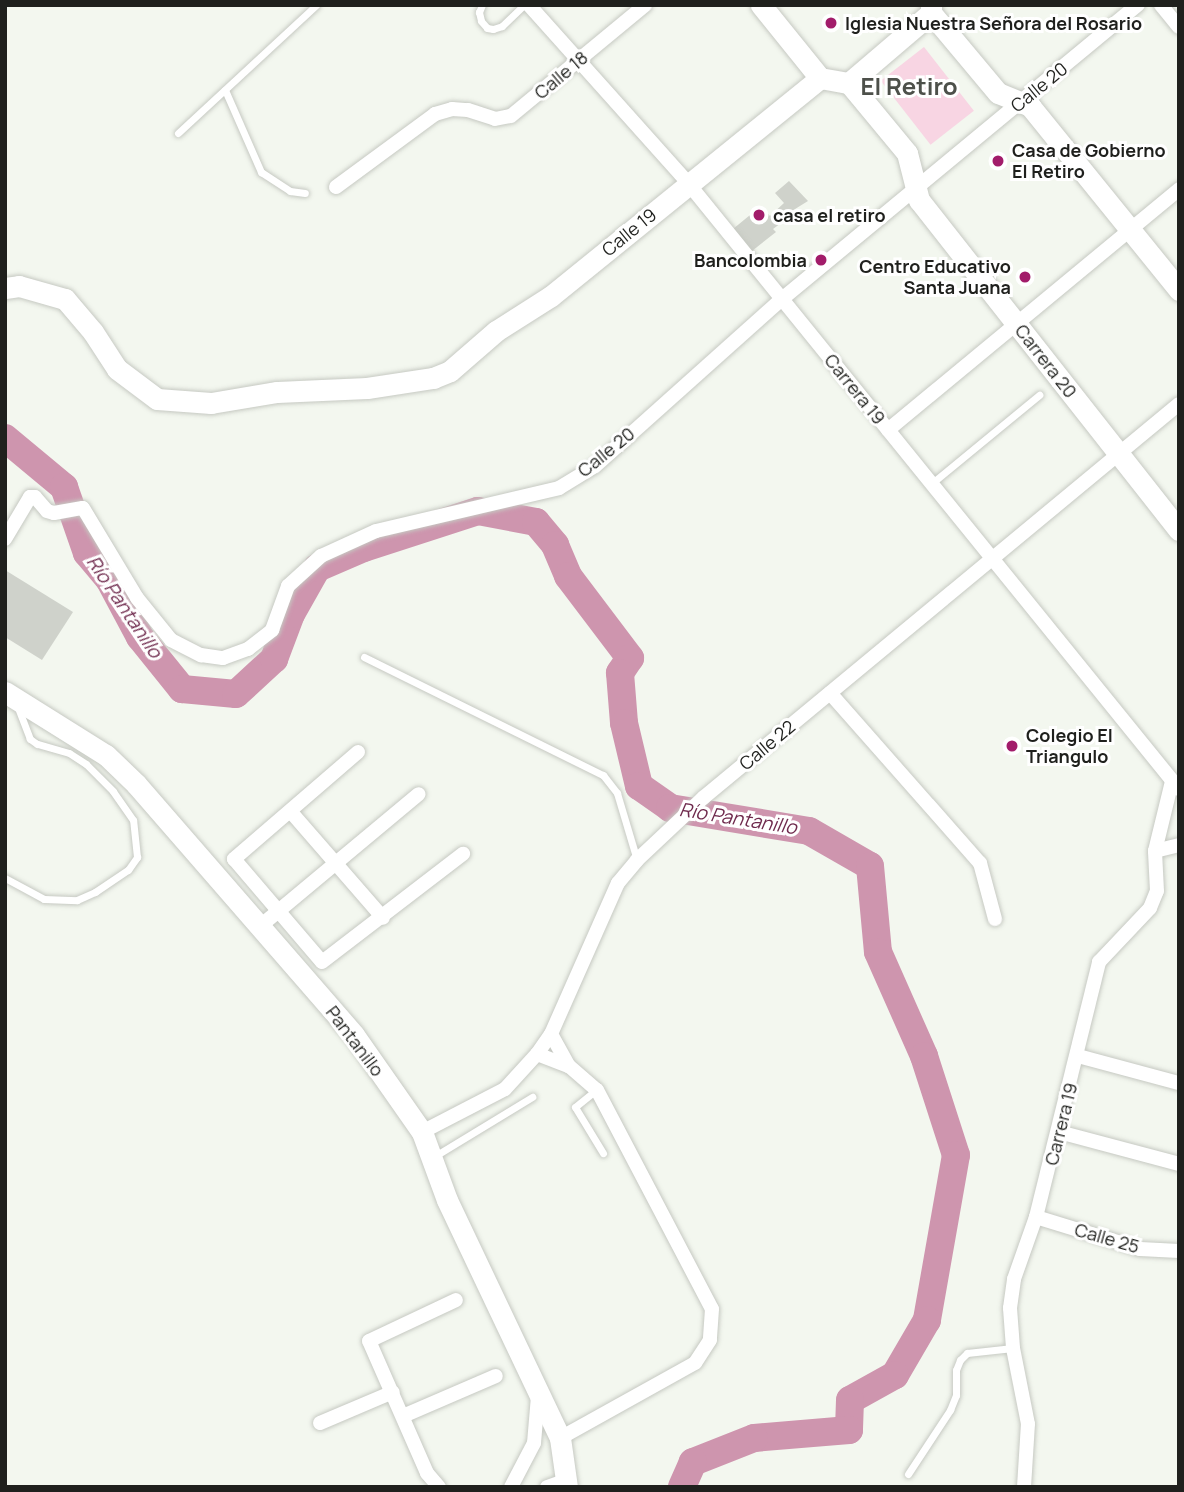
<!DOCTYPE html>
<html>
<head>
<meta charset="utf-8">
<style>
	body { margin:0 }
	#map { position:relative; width:1184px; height:1492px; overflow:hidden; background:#f3f7ef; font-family:Manrope,sans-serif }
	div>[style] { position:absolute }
	.green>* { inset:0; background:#f8d5e3; transform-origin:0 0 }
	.river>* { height:28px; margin:-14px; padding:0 14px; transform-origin:14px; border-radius:14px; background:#ce95ae }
	.building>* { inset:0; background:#cfd2cb }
	.roads { filter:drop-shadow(0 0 2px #c6c9c2) drop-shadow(0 0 2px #c6c9c2) }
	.lane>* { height:7px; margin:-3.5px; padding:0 3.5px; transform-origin:3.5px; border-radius:3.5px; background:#fff }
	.street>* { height:14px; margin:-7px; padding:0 7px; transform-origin:7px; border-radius:7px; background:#fff }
	.secondary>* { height:21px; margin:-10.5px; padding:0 10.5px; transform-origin:10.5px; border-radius:10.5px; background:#fff }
	.dots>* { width:19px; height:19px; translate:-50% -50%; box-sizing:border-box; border:4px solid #fff; border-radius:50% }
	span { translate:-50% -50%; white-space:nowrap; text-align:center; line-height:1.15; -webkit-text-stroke:6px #fff; paint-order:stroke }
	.poi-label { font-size:18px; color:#1f201d; font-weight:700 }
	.left { translate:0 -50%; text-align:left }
	.right { translate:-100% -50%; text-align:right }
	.street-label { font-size:18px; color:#1f201d }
	.water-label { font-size:19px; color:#6f2a4d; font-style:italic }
	.district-label { font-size:24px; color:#4d504a; font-weight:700 }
	.frame { position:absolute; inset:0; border:7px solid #1f201d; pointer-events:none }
</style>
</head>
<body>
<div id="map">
	<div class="green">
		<div style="left:924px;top:47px;width:81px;height:55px;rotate:52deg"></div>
	</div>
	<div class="river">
		<div style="left:5px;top:438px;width:77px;rotate:39.7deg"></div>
		<div style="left:64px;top:487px;width:70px;rotate:70.8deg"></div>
		<div style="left:87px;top:553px;width:34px;rotate:50deg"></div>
		<div style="left:109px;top:579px;width:66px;rotate:61.9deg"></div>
		<div style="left:140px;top:637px;width:67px;rotate:51.1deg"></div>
		<div style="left:182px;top:689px;width:54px;rotate:5.3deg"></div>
		<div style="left:236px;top:694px;width:52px;rotate:-42.6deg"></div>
		<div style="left:274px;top:659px;width:48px;rotate:-69.3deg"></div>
		<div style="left:291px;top:614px;width:53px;rotate:-60.5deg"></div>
		<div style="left:317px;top:568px;width:51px;rotate:-23.1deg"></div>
		<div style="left:364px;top:548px;width:120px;rotate:-18deg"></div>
		<div style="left:478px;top:511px;width:59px;rotate:10.7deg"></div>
		<div style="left:536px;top:522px;width:30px;rotate:50deg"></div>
		<div style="left:555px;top:545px;width:34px;rotate:67deg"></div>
		<div style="left:568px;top:576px;width:103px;rotate:52.9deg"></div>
		<div style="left:630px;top:658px;width:18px;rotate:124deg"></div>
		<div style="left:620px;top:673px;width:50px;rotate:85.4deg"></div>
		<div style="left:624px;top:723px;width:65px;rotate:76.6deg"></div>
		<div style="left:639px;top:786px;width:38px;rotate:35deg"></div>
		<div style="left:670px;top:808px;width:141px;rotate:9.4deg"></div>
		<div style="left:809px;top:831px;width:70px;rotate:29.8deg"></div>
		<div style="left:870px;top:866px;width:86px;rotate:84.7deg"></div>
		<div style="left:878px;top:952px;width:114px;rotate:66.1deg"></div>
		<div style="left:924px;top:1056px;width:104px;rotate:72.1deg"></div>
		<div style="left:956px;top:1155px;width:168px;rotate:100deg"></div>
		<div style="left:927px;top:1320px;width:64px;rotate:120.2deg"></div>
		<div style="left:895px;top:1375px;width:51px;rotate:150.9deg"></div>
		<div style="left:850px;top:1400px;width:30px;rotate:92deg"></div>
		<div style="left:849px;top:1430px;width:95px;rotate:175.2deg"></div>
		<div style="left:754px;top:1438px;width:66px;rotate:158.5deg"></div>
		<div style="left:693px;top:1462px;width:27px;rotate:114deg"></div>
	</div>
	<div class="building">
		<div style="clip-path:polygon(789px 181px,808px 201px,787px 214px,789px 217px,773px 229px,776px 232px,752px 251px,733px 229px,761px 206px,770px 216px,784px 203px,775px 193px)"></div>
		<div style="clip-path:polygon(5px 570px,73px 612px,42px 660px,5px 637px)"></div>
	</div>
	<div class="roads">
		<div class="lane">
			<div style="left:482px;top:5px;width:8px;rotate:113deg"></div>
			<div style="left:479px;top:12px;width:9px;rotate:77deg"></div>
			<div style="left:481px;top:21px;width:9px;rotate:49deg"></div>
			<div style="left:487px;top:28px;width:6px;rotate:9deg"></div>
			<div style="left:493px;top:29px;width:9px;rotate:-18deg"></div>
			<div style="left:502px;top:26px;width:30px;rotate:-44deg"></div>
			<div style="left:225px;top:90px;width:90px;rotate:66.3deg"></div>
			<div style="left:261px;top:172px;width:35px;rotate:33deg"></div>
			<div style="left:290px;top:191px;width:15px;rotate:8deg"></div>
			<div style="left:178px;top:133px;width:188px;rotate:-42.8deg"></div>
			<div style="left:932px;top:483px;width:139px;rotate:-39.4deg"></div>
			<div style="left:364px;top:657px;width:267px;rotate:26.3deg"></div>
			<div style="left:603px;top:775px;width:23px;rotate:52deg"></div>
			<div style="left:617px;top:793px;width:70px;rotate:73.4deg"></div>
			<div style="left:5px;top:878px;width:44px;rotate:28.3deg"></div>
			<div style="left:44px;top:899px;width:33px;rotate:2deg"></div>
			<div style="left:77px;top:900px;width:20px;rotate:-24deg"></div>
			<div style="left:95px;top:892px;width:40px;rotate:-34deg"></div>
			<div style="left:128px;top:870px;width:16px;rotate:-55deg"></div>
			<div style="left:137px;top:857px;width:37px;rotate:-96deg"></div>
			<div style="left:133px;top:820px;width:35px;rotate:-125deg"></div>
			<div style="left:113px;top:791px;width:38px;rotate:-135deg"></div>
			<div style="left:86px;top:764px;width:20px;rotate:-147deg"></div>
			<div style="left:69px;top:753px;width:33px;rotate:-164deg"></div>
			<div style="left:37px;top:744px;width:9px;rotate:-144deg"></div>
			<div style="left:30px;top:739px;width:34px;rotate:-111deg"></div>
			<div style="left:596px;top:1090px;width:27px;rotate:141deg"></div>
			<div style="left:575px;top:1107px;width:54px;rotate:58.7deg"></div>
			<div style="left:435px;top:1156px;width:114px;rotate:-31.3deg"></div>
			<div style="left:908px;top:1474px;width:77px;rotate:-56.7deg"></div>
			<div style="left:950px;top:1410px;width:16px;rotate:-68deg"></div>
			<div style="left:956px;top:1395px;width:25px;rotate:-90deg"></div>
			<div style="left:956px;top:1370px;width:11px;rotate:-68deg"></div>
			<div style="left:960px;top:1360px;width:10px;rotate:-45deg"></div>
			<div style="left:967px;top:1353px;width:46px;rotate:-6.2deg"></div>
		</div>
		<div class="street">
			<div style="left:529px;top:5px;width:239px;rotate:48.2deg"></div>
			<div style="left:688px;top:183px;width:780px;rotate:50.98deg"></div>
			<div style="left:1161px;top:5px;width:28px;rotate:51deg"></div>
			<div style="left:336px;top:187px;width:123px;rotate:-36.4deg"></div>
			<div style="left:435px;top:114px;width:18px;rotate:-16deg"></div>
			<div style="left:452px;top:109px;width:16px;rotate:4deg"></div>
			<div style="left:468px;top:110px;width:28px;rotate:18deg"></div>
			<div style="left:495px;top:119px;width:16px;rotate:-11deg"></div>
			<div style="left:511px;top:116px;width:174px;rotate:-39.6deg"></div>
			<div style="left:888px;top:430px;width:378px;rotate:-39.6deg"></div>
			<div style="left:5px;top:539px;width:49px;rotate:-59.2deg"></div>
			<div style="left:30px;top:497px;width:5px"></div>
			<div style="left:35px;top:497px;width:18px;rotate:49deg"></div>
			<div style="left:47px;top:511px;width:7px;rotate:16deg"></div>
			<div style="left:54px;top:513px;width:29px;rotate:-10deg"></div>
			<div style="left:83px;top:508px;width:105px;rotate:59deg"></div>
			<div style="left:137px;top:598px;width:54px;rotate:51deg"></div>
			<div style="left:171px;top:640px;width:34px;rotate:27deg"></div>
			<div style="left:201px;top:655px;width:22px;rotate:8deg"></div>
			<div style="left:223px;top:658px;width:27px;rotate:-20deg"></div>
			<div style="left:248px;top:649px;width:31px;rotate:-38deg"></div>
			<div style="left:272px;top:630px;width:47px;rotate:-70deg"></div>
			<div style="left:288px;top:586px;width:45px;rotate:-42.3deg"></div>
			<div style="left:321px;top:556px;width:60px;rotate:-24.4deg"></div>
			<div style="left:376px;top:531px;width:188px;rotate:-13.2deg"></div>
			<div style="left:559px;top:488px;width:42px;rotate:-31.4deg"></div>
			<div style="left:595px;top:466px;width:251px;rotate:-41.8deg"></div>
			<div style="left:782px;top:299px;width:462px;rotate:-39.6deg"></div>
			<div style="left:830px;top:693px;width:227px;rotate:48.6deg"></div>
			<div style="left:980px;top:863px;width:58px;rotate:75deg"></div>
			<div style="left:358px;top:752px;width:164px;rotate:139.2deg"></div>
			<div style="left:234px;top:859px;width:135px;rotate:49.5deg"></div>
			<div style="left:322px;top:962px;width:178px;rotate:-37.5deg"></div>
			<div style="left:291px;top:812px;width:140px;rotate:49deg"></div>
			<div style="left:1155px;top:851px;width:25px;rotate:-14deg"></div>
			<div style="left:258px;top:928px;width:209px;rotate:-39.8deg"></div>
			<div style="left:551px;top:1034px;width:37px;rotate:61deg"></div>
			<div style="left:537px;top:1054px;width:34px;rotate:21deg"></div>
			<div style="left:569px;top:1066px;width:37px;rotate:41deg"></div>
			<div style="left:597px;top:1090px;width:247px;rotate:62.3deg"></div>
			<div style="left:712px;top:1309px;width:31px;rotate:94deg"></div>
			<div style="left:710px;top:1340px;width:27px;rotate:123deg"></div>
			<div style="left:695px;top:1363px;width:154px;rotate:150.9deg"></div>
			<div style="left:1078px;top:1056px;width:105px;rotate:15deg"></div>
			<div style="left:422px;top:1132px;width:93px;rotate:-27.4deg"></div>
			<div style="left:505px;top:1089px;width:47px;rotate:-47.6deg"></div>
			<div style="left:537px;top:1054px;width:24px;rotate:-55deg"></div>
			<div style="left:551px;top:1034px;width:165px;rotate:-66.1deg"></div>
			<div style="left:618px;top:883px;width:30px;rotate:-50deg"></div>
			<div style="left:637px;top:860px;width:91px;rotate:-43.2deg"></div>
			<div style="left:703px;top:798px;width:618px;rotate:-39.62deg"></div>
			<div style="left:1059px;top:1132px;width:124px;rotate:14.9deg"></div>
			<div style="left:1036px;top:1217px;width:109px;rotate:17.1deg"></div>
			<div style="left:1140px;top:1249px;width:39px;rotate:3deg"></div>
			<div style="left:403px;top:1416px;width:101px;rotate:-23.3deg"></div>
			<div style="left:320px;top:1423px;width:79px;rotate:-23deg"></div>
			<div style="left:439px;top:1487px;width:18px;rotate:-131deg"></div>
			<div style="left:427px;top:1473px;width:144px;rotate:-113.7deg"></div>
			<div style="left:369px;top:1341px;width:96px;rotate:-25.2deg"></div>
			<div style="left:511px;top:1487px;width:50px;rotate:-62.4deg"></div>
			<div style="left:534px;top:1443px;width:47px;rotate:-85.1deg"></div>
			<div style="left:547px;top:1487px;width:21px;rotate:-19deg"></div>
			<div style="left:1024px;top:1487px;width:63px;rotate:-86.4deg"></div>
			<div style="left:1028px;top:1424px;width:77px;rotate:-101.2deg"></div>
			<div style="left:1013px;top:1348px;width:40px;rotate:-94.3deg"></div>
			<div style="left:1010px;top:1308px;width:29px;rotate:-82deg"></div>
			<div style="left:1014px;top:1279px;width:66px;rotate:-70.5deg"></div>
			<div style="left:1036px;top:1217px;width:263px;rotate:-76.1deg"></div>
			<div style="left:1099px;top:962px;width:74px;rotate:-46.6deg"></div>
			<div style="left:1150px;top:908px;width:18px;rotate:-68deg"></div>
			<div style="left:1157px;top:891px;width:40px;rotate:-92.9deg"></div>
			<div style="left:1155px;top:851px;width:72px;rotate:-76.3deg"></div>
		</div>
		<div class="secondary">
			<div style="left:761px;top:5px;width:94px;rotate:51.1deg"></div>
			<div style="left:820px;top:78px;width:29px;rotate:10deg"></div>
			<div style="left:849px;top:83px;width:91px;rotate:50.4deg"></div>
			<div style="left:907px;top:153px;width:49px;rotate:75.7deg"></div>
			<div style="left:919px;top:200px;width:420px;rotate:51.8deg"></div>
			<div style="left:931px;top:5px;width:8px;rotate:90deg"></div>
			<div style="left:931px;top:13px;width:104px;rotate:50.1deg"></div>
			<div style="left:998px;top:93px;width:35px;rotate:22deg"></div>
			<div style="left:1030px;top:106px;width:237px;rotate:51deg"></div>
			<div style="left:849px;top:83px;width:108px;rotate:-40.5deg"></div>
			<div style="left:5px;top:288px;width:14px;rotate:-8deg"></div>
			<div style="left:19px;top:286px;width:48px;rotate:15.8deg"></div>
			<div style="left:65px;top:299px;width:43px;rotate:49.7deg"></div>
			<div style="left:93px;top:332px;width:44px;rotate:57deg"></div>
			<div style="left:117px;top:369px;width:50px;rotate:36.9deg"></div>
			<div style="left:157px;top:399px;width:54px;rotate:4.2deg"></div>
			<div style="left:211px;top:403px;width:67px;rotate:-9.5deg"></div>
			<div style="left:277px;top:392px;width:90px;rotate:-2.5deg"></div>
			<div style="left:367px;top:388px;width:67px;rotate:-8.6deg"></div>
			<div style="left:433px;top:378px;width:18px;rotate:-22deg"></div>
			<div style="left:450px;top:371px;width:61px;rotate:-41deg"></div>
			<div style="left:496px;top:331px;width:65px;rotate:-32.5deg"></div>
			<div style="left:551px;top:296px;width:346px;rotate:-39deg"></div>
			<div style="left:5px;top:692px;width:119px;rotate:32deg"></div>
			<div style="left:106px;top:755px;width:42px;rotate:44deg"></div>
			<div style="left:136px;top:784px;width:332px;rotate:49deg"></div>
			<div style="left:354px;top:1035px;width:118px;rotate:55deg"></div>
			<div style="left:422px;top:1132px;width:72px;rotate:69.8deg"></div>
			<div style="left:447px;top:1200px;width:263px;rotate:64.6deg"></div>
			<div style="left:560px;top:1438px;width:49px;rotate:81.9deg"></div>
		</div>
	</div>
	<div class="dots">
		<div style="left:831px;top:23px;background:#a21c6a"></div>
		<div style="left:998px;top:161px;background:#a21c6a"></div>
		<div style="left:759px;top:215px;background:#a21c6a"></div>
		<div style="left:821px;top:260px;background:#a21c6a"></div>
		<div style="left:1025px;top:277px;background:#a21c6a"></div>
		<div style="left:1012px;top:746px;background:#a21c6a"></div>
	</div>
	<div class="poi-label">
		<span class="left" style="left:845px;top:23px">Iglesia Nuestra Señora del Rosario</span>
		<span class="left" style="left:1012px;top:161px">Casa de Gobierno<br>El Retiro</span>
		<span class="left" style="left:773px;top:215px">casa el retiro</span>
		<span class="right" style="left:807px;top:260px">Bancolombia</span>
		<span class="right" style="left:1011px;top:277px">Centro Educativo<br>Santa Juana</span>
		<span class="left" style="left:1026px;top:746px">Colegio El<br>Triangulo</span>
	</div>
	<div class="street-label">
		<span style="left:561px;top:75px;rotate:-40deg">Calle 18</span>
		<span style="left:1039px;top:87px;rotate:-39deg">Calle 20</span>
		<span style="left:629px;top:232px;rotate:-39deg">Calle 19</span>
		<span style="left:1046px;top:361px;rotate:52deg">Carrera 20</span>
		<span style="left:855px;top:389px;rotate:51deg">Carrera 19</span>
		<span style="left:606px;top:452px;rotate:-39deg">Calle 20</span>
		<span style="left:767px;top:745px;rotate:-40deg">Calle 22</span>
		<span style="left:355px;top:1041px;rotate:53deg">Pantanillo</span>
		<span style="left:1061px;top:1124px;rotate:-76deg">Carrera 19</span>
		<span style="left:1107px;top:1238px;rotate:16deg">Calle 25</span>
	</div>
	<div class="water-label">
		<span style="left:124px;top:607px;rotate:56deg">Río Pantanillo</span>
		<span style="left:738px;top:819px;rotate:9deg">Río Pantanillo</span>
	</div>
	<div class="district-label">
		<span style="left:909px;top:86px">El Retiro</span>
	</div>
	<div class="frame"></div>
</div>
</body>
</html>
